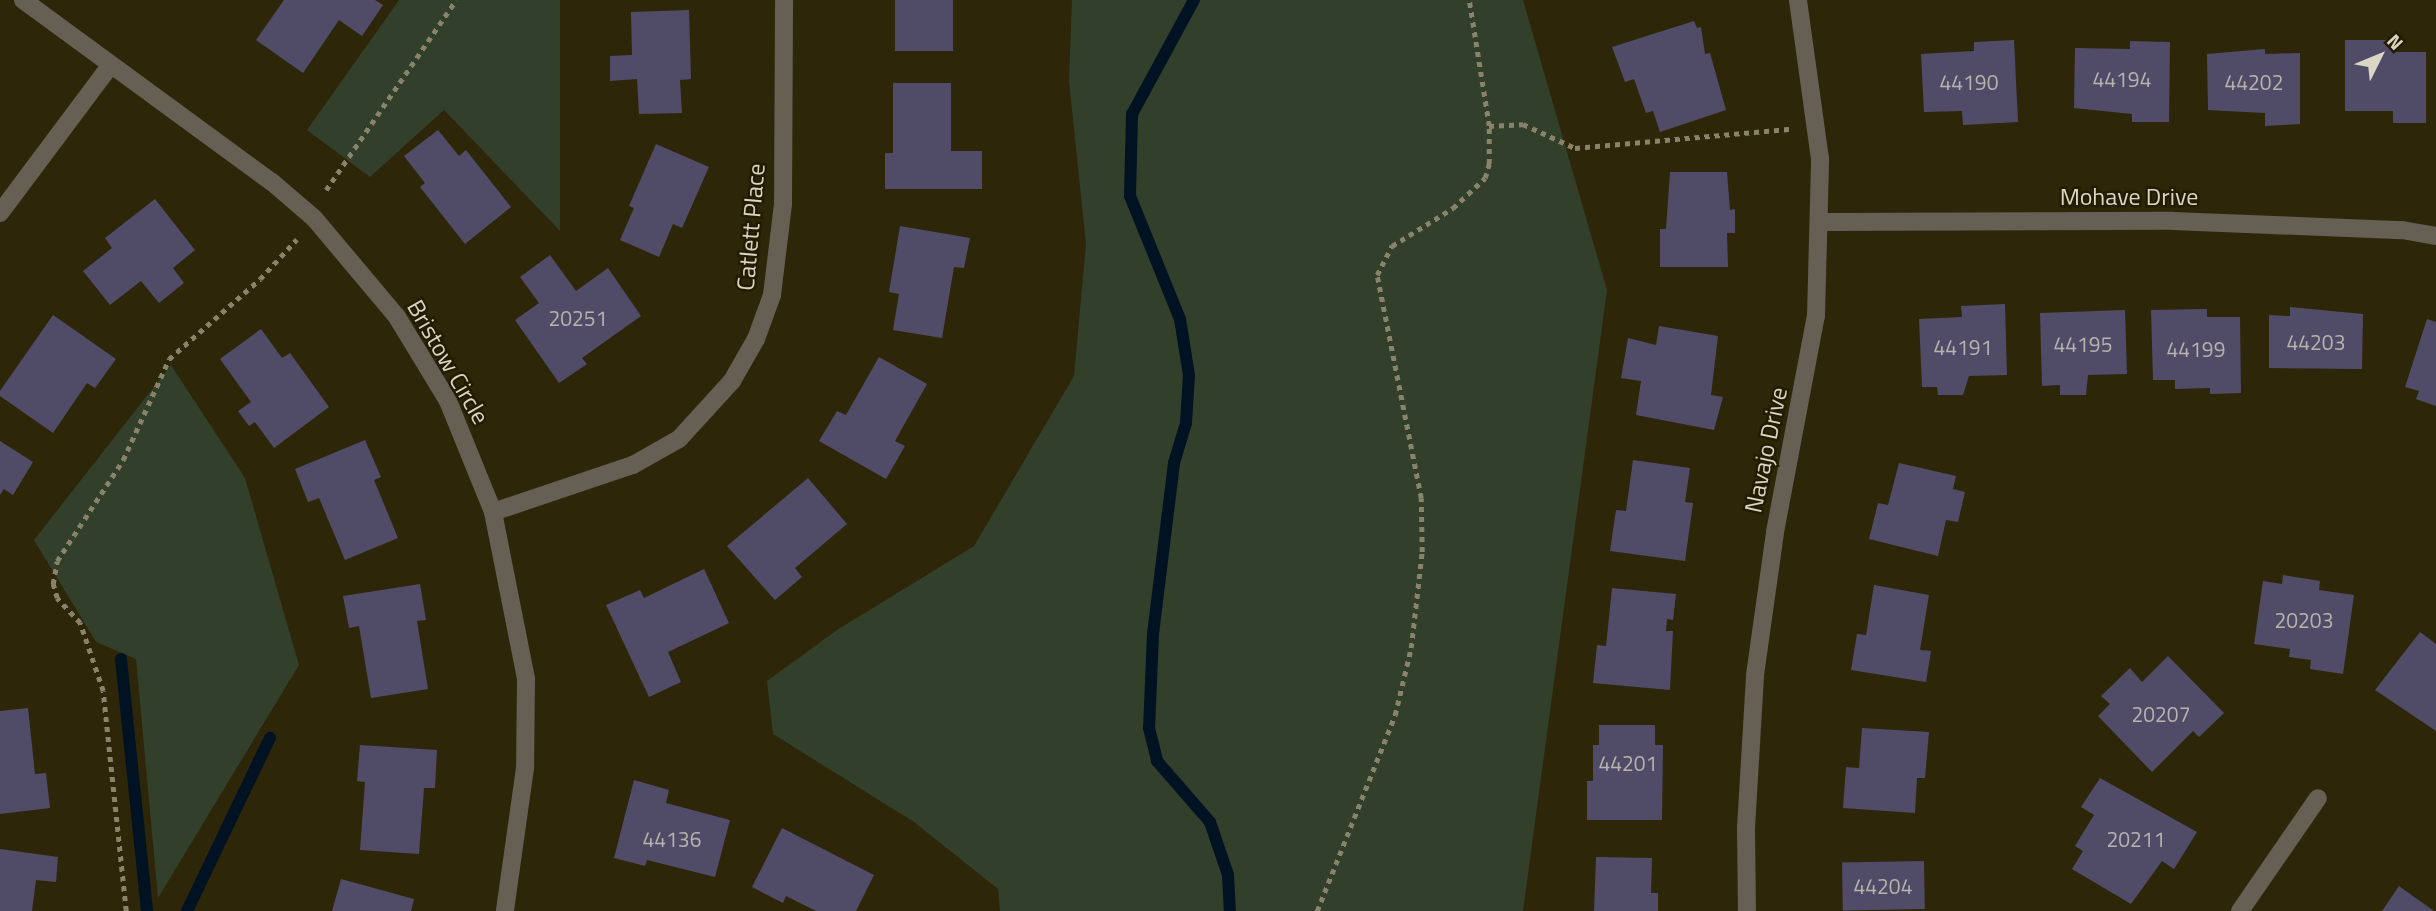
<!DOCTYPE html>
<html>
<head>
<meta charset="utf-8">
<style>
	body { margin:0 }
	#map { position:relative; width:2436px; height:911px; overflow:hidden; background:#2e2609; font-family:"Titillium Web",sans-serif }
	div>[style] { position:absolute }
	.green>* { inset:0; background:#323f2a }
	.stream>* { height:12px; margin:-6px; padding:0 6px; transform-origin:6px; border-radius:6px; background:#011323 }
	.building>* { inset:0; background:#504c68; transform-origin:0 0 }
	.path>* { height:4.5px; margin-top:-2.25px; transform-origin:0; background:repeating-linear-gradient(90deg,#89836c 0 5px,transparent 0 10px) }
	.minor>* { height:18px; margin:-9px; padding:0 9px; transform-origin:9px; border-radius:9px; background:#655f54 }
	span { translate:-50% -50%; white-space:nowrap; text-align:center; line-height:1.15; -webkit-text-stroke:5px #241c01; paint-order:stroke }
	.number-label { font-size:21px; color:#b8b3ad }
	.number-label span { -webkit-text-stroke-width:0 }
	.street-label { font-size:24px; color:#dad5c4 }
	.north { position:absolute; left:2345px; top:21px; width:70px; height:70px; -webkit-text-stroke:5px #241c01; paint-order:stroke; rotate:47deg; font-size:19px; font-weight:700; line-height:28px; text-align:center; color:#dad5c4 }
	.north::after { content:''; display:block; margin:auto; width:24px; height:32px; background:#dad5c4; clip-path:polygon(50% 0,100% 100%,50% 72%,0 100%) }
</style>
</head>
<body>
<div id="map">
	<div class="green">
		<div style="clip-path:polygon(399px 0,560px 0,560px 231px,444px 110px,370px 177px,307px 130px)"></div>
		<div style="clip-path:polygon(1072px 0,1523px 0,1607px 290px,1523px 911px,1000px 911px,998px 889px,914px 822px,773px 734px,767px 681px,837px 630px,974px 546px,1074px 376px,1086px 244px,1069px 81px)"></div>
		<div style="clip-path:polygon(171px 365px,245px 478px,299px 665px,158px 898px,136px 659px,96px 642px,34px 540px)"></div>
	</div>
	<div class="stream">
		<div style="left:1194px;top:0;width:130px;rotate:118.5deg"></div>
		<div style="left:1132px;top:114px;width:82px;rotate:91.4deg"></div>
		<div style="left:1130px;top:196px;width:133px;rotate:67.9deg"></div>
		<div style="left:1180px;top:319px;width:57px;rotate:80.9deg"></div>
		<div style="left:1189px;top:375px;width:48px;rotate:93.6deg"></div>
		<div style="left:1186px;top:423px;width:42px;rotate:106.7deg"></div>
		<div style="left:1174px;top:463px;width:172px;rotate:97deg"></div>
		<div style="left:1153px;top:634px;width:94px;rotate:92.4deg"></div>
		<div style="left:1149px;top:728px;width:34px;rotate:76deg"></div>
		<div style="left:1157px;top:761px;width:81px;rotate:49deg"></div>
		<div style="left:1210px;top:822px;width:56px;rotate:71.2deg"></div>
		<div style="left:1228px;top:875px;width:36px;rotate:87deg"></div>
		<div style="left:121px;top:659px;width:253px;rotate:84.1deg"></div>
		<div style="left:187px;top:911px;width:192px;rotate:-64.4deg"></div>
	</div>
	<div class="building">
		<div style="clip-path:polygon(284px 0,375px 0,383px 5px,362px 36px,339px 20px,303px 73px,256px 40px)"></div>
		<div style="left:895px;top:0;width:58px;height:51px"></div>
		<div style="clip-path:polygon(689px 10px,691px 79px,680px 80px,682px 113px,639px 114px,637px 79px,610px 81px,610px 56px,632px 55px,631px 12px)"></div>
		<div style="clip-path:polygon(1694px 21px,1697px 28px,1701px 27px,1705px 54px,1710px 53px,1726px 110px,1660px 132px,1653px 111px,1646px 113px,1634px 79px,1625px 82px,1612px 47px)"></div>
		<div style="clip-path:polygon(2014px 40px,2018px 122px,1963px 125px,1962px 111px,1924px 112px,1921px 54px,1974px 51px,1974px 42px)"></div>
		<div style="clip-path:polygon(2345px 40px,2392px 40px,2392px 52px,2426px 52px,2426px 123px,2393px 123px,2393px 111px,2345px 111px)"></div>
		<div style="clip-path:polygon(2130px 41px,2170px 42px,2169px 122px,2132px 122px,2132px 114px,2074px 108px,2075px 48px,2130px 49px)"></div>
		<div style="clip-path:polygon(2265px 49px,2265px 54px,2300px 53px,2300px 124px,2265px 126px,2265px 113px,2208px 110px,2207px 54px)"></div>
		<div style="clip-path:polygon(893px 83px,951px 83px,951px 151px,982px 151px,982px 189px,885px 189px,885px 153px,893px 153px)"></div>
		<div style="clip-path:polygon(438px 130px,459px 156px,466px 150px,511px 207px,465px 244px,420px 187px,425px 183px,404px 156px)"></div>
		<div style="clip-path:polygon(656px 144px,709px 167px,682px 228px,673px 224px,659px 257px,620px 240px,634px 208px,629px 206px)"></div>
		<div style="clip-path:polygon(1670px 172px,1727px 172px,1730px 210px,1735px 209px,1735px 233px,1727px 233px,1728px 267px,1660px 267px,1660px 229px,1666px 229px)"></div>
		<div style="clip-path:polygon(155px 199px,195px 250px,173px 268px,184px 283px,159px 303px,141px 281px,110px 305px,83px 271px,112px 248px,105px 238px)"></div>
		<div style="clip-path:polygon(900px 226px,970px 238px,964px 268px,954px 267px,942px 338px,893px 330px,899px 294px,889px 292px)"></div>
		<div style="clip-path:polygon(550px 255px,576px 291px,608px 268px,641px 316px,582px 358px,587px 364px,559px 383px,515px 320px,539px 303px,520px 277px)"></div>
		<div style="clip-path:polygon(2005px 304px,2007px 375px,1969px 376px,1963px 395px,1938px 395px,1937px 387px,1922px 387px,1919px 319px,1962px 317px,1961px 306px)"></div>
		<div style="clip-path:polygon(2290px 307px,2363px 314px,2362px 369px,2269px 368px,2269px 315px,2290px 316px)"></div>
		<div style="clip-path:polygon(2207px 309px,2207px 317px,2240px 317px,2241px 393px,2210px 394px,2210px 388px,2175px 389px,2175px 380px,2153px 380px,2151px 310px)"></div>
		<div style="clip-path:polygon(2125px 310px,2127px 374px,2088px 375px,2086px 395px,2060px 395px,2060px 385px,2042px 386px,2040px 313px)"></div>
		<div style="clip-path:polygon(53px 315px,116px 359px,95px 388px,87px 383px,53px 433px,0 396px,0 391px)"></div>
		<div style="clip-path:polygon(2427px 319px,2436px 322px,2436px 406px,2416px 399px,2419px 391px,2405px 387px)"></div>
		<div style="clip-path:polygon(1659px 326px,1718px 336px,1711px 395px,1723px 397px,1714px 430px,1636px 415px,1641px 381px,1621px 378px,1628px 338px,1656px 345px)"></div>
		<div style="clip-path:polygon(261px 329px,282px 358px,290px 353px,329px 407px,274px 448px,255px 422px,249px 426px,238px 411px,251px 402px,220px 359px)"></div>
		<div style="clip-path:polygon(879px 357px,927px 384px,895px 441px,905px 446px,886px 479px,819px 441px,837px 411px,846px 415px)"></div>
		<div style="clip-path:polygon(365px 440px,381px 477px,374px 480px,398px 538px,345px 560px,319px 498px,308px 502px,295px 469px)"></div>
		<div style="clip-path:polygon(0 441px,33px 462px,13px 495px,4px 489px,0 495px)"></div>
		<div style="clip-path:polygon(1633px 460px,1690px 468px,1685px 502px,1693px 503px,1685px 561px,1610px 551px,1616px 510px,1626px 511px)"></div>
		<div style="clip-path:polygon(1899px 463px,1956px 476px,1953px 489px,1965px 492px,1958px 522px,1946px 520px,1938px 556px,1869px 539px,1878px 503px,1888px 505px)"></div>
		<div style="clip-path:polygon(808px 478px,847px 524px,795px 568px,802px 577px,775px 600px,727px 546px)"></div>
		<div style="clip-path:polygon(704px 569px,729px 623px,668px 652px,681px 682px,649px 697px,606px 605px,640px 590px,644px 598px)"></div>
		<div style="clip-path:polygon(2283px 575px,2320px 581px,2319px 590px,2354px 595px,2343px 674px,2310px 669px,2311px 660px,2289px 657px,2290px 649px,2254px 644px,2263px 581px,2282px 584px)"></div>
		<div style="clip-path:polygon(420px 584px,426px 620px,417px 621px,428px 689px,371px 698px,359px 626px,349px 628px,343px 596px)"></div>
		<div style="clip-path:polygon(1874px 585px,1929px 595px,1920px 650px,1931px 651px,1926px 682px,1851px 670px,1857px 634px,1866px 635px)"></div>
		<div style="clip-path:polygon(1612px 588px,1676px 594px,1673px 620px,1667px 619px,1666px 631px,1673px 631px,1670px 690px,1593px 683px,1597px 645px,1606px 646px)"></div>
		<div style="clip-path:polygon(2420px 632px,2436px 644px,2436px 731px,2375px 690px)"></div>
		<div style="clip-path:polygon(2168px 656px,2224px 713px,2199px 737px,2193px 731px,2152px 772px,2098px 716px,2110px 704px,2101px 696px,2130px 668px,2142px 682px)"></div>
		<div style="clip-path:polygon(28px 708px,35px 774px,46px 773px,50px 808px,0 814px,0 711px)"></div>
		<div style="clip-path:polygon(1599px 725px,1655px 725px,1655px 745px,1663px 745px,1662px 820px,1587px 820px,1587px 781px,1593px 781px,1593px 745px,1599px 745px)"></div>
		<div style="clip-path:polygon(1862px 728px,1929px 732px,1925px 778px,1917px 778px,1915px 813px,1843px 808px,1846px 767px,1859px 768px)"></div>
		<div style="clip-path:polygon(360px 745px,437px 750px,435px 788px,424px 788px,419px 854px,360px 850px,365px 782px,357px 781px)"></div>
		<div style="clip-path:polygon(2100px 778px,2197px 832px,2174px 869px,2162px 861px,2131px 904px,2072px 869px,2083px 851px,2075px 846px,2094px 815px,2081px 807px)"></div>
		<div style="clip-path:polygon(634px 780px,669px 790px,666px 803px,730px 820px,715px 877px,647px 860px,645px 866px,614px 858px)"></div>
		<div style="clip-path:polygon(782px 828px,874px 875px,856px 911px,816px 911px,786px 896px,783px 903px,752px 887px)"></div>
		<div style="clip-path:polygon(0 849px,58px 857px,56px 882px,36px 880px,32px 911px,0 911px)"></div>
		<div style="clip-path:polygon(1596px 857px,1652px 858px,1651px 893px,1658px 893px,1658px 911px,1594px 911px)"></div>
		<div style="left:1924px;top:861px;width:48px;height:82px;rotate:89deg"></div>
		<div style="clip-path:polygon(341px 879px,414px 899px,411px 911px,332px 911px)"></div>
		<div style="clip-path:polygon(2399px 886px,2434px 911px,2382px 911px)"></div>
	</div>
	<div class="path">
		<div style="left:1489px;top:126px;width:34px;rotate:-3deg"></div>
		<div style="left:1523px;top:124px;width:57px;rotate:24.8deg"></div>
		<div style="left:1575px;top:148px;width:215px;rotate:-5.1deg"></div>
		<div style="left:326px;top:190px;width:230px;rotate:-55.6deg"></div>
		<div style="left:126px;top:911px;width:221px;rotate:-96deg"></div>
		<div style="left:103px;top:691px;width:72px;rotate:-108.7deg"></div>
		<div style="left:80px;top:623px;width:34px;rotate:-133deg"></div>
		<div style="left:57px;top:598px;width:15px;rotate:-106deg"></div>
		<div style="left:53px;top:584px;width:23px;rotate:-80deg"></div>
		<div style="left:57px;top:561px;width:121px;rotate:-56.8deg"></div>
		<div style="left:123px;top:460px;width:111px;rotate:-65.5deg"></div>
		<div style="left:169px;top:359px;width:121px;rotate:-41.3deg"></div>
		<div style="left:260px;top:279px;width:54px;rotate:-47.2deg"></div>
		<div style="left:1317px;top:911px;width:211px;rotate:-68.3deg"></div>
		<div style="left:1395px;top:715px;width:69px;rotate:-76.6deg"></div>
		<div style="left:1411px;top:648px;width:97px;rotate:-83.5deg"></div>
		<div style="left:1422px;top:552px;width:54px;rotate:-91.1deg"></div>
		<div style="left:1421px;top:498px;width:227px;rotate:-101.2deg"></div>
		<div style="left:1377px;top:275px;width:33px;rotate:-63deg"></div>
		<div style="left:1392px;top:246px;width:72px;rotate:-31.9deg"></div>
		<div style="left:1453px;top:208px;width:44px;rotate:-43.2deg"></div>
		<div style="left:1485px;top:178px;width:15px;rotate:-74deg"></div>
		<div style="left:1489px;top:164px;width:38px;rotate:-90deg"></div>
		<div style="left:1489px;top:126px;width:128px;rotate:-99deg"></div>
	</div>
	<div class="minor">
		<div style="left:23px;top:0;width:308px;rotate:36.2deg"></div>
		<div style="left:272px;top:182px;width:55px;rotate:40.6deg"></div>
		<div style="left:314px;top:218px;width:129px;rotate:50deg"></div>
		<div style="left:397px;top:317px;width:98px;rotate:58.7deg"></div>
		<div style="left:448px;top:401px;width:120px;rotate:67.9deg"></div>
		<div style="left:493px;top:512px;width:170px;rotate:78.8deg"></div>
		<div style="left:526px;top:679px;width:89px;rotate:90.6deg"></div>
		<div style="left:525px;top:768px;width:144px;rotate:98deg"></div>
		<div style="left:0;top:213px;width:184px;rotate:-53.2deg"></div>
		<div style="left:1821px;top:222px;width:352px;rotate:-0.2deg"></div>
		<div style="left:2173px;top:221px;width:229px;rotate:2.3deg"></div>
		<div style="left:2402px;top:230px;width:35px;rotate:10deg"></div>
		<div style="left:493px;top:512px;width:148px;rotate:-18.6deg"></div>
		<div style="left:633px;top:465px;width:53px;rotate:-29.5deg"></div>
		<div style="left:679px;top:439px;width:79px;rotate:-47.6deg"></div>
		<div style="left:732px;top:381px;width:48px;rotate:-60.3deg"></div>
		<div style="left:756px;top:339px;width:47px;rotate:-70deg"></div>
		<div style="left:772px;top:295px;width:92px;rotate:-83.1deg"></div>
		<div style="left:783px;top:204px;width:204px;rotate:-89.7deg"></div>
		<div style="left:1747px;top:911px;width:83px;rotate:-90.7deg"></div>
		<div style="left:1746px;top:828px;width:153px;rotate:-86.6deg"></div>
		<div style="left:1755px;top:675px;width:144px;rotate:-82deg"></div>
		<div style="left:1775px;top:532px;width:220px;rotate:-79.3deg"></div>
		<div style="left:1816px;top:316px;width:157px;rotate:-88.5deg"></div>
		<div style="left:1820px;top:159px;width:161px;rotate:-97.9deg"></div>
		<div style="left:2240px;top:911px;width:137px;rotate:-55.4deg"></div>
	</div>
	<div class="number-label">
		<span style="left:2122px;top:79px">44194</span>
		<span style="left:1969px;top:82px">44190</span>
		<span style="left:2254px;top:82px">44202</span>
		<span style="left:578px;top:318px">20251</span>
		<span style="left:2316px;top:342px">44203</span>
		<span style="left:2083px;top:344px">44195</span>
		<span style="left:1963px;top:347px">44191</span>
		<span style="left:2196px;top:349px">44199</span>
		<span style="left:2304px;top:620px">20203</span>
		<span style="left:2161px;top:714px">20207</span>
		<span style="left:1628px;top:763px">44201</span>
		<span style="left:672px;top:839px">44136</span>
		<span style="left:2136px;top:839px">20211</span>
		<span style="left:1883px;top:886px">44204</span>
	</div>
	<div class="street-label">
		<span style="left:2129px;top:197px">Mohave Drive</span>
		<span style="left:751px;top:227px;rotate:-85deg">Catlett Place</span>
		<span style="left:448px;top:362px;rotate:60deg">Bristow Circle</span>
		<span style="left:1766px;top:450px;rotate:-78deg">Navajo Drive</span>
	</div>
	<div class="north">N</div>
</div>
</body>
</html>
